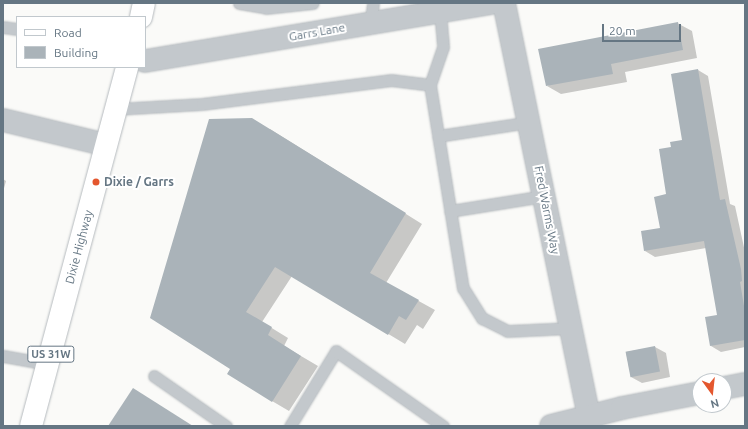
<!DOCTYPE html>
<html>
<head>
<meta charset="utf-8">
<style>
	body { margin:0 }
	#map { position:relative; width:748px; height:429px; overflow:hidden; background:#fafaf8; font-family:Ubuntu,sans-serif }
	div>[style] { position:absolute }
	.shadow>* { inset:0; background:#0003 }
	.building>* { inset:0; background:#aab3b9; transform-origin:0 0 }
	.roads { filter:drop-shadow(0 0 1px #b5babe) drop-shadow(0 0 1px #b5babe) }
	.lane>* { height:11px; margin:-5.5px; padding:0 5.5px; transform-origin:5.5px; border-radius:5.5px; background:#c3c8cc }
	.street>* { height:22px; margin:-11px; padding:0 11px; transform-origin:11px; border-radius:11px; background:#c3c8cc }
	.primary>* { height:22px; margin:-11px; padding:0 11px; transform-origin:11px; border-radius:11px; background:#fff }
	.dots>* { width:11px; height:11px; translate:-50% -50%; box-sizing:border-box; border:2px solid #fff; border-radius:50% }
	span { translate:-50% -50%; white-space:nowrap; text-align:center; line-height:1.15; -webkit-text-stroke:4px #fff; paint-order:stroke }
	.shield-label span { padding:1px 3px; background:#fff; border:1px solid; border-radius:3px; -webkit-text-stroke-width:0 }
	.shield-label { font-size:11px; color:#657683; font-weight:700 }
	.street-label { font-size:12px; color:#657683 }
	.poi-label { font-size:12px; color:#657683; font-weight:700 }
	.left { translate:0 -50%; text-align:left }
	.frame { position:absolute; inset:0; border:4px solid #657683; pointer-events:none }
	.legend { position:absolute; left:16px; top:16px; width:130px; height:52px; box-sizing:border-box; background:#fff; border:1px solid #c1c8cd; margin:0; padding:5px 7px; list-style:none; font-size:12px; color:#657683 }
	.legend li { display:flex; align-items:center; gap:8px; height:20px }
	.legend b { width:20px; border:1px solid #c1c8cd }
	.north { position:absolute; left:692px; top:373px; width:40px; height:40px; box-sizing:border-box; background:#fff; border:1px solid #c1c8cd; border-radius:50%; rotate:165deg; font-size:11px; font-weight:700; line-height:16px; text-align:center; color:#657683 }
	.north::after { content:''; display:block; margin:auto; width:14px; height:18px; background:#e4572e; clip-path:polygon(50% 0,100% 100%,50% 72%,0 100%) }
	.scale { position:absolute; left:602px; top:24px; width:79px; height:18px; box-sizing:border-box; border:2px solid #657683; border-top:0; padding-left:5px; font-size:12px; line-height:14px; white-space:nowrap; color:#657683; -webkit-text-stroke:3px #fff; paint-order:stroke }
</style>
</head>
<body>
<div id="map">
	<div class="shadow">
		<div style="clip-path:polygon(677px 23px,692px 31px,697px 58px,625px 72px,627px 82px,561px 94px,547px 86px)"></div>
		<div style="clip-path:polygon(698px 70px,708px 76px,730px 204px,735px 206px,745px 252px,745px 347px,721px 352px,711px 346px,719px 316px,706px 248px,655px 257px,645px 251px,661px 228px,668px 195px,672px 148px,683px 140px,672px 74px)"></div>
		<div style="clip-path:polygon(270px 129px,422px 224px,386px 283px,435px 310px,423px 329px,417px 325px,405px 344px,292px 276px,262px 322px,288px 338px,284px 346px,318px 366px,289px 411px,272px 401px,231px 369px)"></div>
		<div style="clip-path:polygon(3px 179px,6px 181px,3px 192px)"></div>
		<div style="clip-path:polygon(655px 347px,666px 353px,670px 377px,642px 383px,631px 377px,626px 352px)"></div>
	</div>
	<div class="building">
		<div style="clip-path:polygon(678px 22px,683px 50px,611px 64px,613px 74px,546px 86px,538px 49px)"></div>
		<div style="clip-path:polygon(698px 69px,720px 200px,725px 199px,741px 269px,742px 281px,740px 282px,745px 312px,745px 340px,710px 346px,705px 317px,717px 315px,704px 241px,644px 251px,641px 231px,660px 228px,654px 197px,666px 194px,659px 149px,671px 147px,670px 142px,682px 140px,671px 74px)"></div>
		<div style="clip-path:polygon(252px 118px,406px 213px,370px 273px,419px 300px,406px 320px,399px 316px,388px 335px,275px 267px,246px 312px,272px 327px,268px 335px,301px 356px,272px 402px,227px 374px,230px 369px,150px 318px,209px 119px)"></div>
		<div style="left:655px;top:346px;width:26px;height:30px;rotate:79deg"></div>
		<div style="clip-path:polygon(133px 388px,193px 426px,108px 426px)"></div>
	</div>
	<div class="roads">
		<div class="lane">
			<div style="left:239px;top:3px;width:27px;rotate:10deg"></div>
			<div style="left:266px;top:8px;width:47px;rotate:-6.1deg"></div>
			<div style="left:440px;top:11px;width:36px;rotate:85deg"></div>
			<div style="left:443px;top:47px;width:40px;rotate:108.9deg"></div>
			<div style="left:430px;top:85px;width:206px;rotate:80.8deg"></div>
			<div style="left:463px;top:288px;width:36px;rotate:58deg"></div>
			<div style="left:482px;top:318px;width:28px;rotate:27deg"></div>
			<div style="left:507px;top:331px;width:64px;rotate:-2.7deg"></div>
			<div style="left:370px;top:23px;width:20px;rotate:-81deg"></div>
			<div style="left:3px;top:27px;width:14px;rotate:8deg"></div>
			<div style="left:116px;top:109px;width:86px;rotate:-3.3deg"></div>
			<div style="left:202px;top:104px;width:191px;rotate:-7.2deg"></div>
			<div style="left:391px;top:80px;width:39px;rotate:7deg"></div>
			<div style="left:438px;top:136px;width:92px;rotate:-8.7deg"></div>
			<div style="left:450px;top:211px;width:95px;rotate:-9.1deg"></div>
			<div style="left:3px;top:356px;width:46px;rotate:10.1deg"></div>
			<div style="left:154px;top:376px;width:88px;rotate:34.8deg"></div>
			<div style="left:290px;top:426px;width:88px;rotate:-58.5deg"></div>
			<div style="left:336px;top:351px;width:131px;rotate:35deg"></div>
		</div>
		<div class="street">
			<div style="left:504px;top:3px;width:423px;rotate:78.4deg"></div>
			<div style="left:145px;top:61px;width:350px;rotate:-9.5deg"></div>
			<div style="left:3px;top:120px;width:106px;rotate:13.6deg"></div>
			<div style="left:724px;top:388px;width:21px;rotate:-11deg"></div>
			<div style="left:551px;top:426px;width:73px;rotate:-14.2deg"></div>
			<div style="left:622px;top:408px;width:79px;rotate:-10.9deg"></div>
		</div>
		<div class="primary">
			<div style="left:141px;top:17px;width:14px;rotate:-78deg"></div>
			<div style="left:31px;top:426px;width:372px;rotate:-75deg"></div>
		</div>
	</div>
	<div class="dots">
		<div style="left:96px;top:182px;background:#e4572e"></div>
	</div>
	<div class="shield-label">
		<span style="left:51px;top:354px">US 31W</span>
	</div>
	<div class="street-label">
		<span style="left:317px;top:32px;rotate:-10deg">Garrs Lane</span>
		<span style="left:547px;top:210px;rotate:79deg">Fred Warms Way</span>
		<span style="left:79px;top:247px;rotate:-75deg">Dixie Highway</span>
	</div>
	<div class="poi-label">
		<span class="left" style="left:104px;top:182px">Dixie / Garrs</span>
	</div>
	<div class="frame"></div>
	<ul class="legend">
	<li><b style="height:5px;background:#fff"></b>Road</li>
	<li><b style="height:11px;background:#aab3b9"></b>Building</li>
	</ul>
	<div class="north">N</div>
	<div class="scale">20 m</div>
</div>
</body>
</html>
